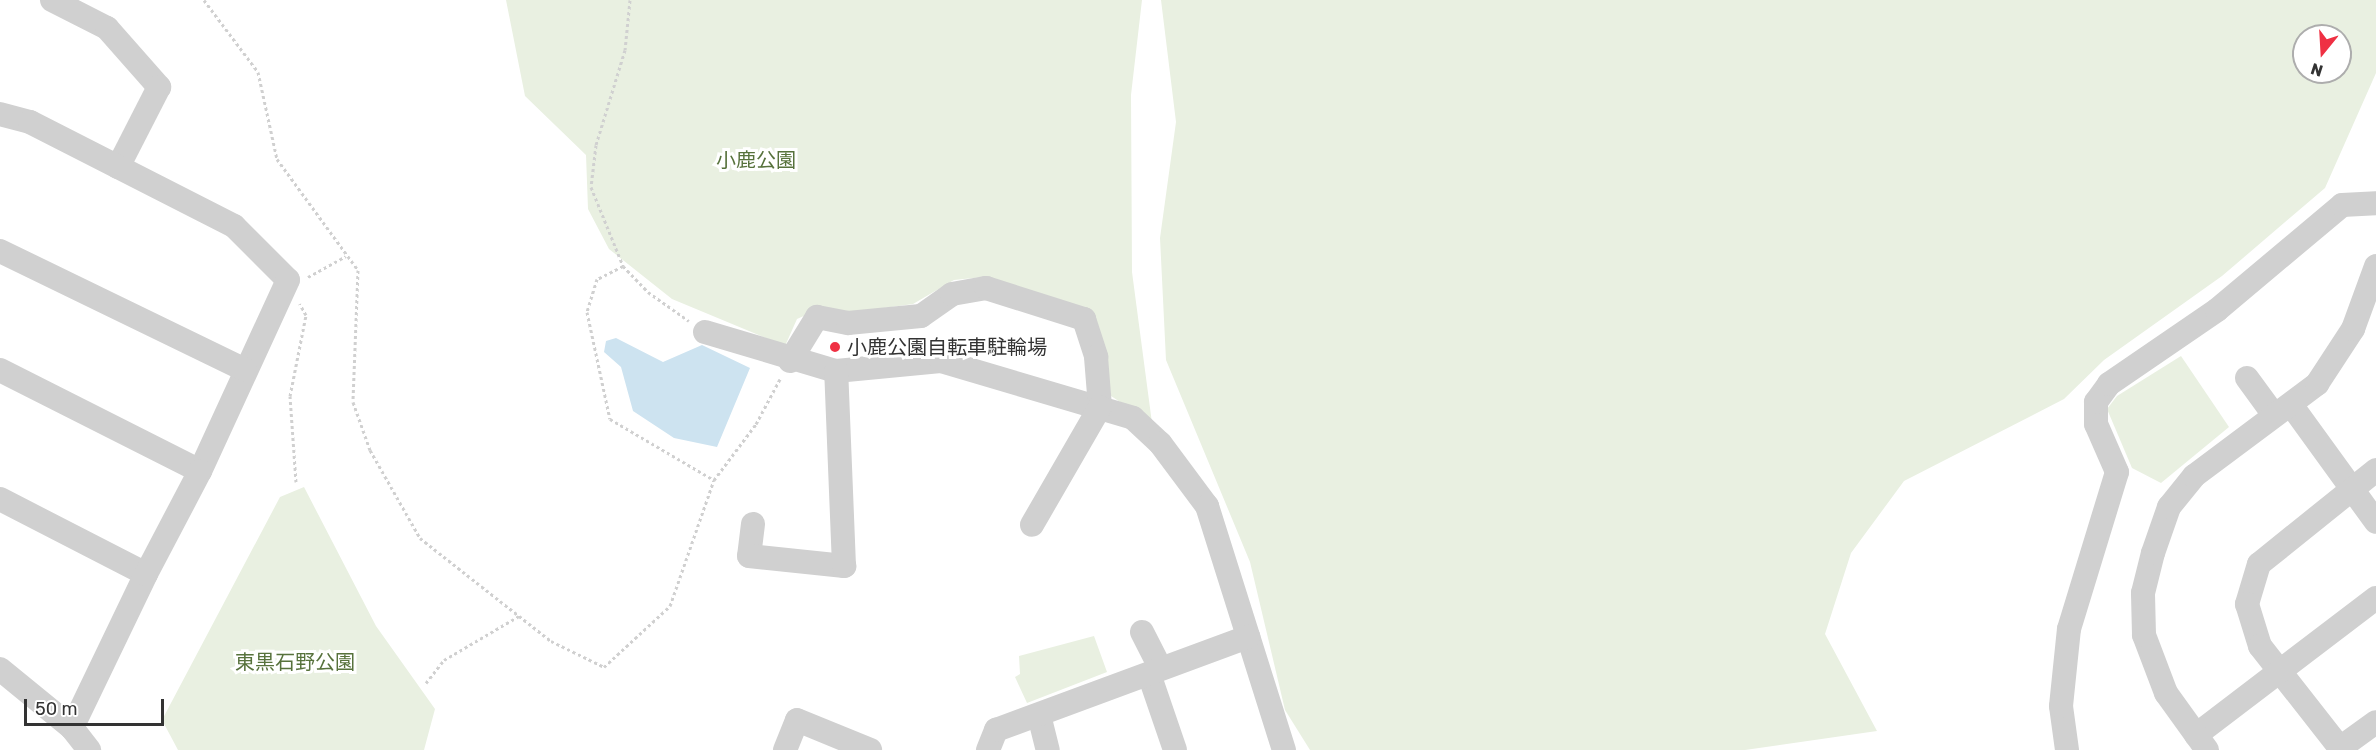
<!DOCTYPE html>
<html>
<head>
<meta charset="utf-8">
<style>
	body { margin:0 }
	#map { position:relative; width:2376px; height:750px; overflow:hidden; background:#fff; font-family:Rubik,"Noto Sans JP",sans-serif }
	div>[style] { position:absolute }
	.green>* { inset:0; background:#e9f0e1 }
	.water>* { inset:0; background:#cde3f0 }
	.path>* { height:3px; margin-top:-1.5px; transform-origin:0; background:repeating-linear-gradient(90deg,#d0d0d0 0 3px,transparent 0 6px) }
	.minor>* { height:24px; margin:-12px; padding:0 12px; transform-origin:12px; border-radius:12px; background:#d0d0d0 }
	.dots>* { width:16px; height:16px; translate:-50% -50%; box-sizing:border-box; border:3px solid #fff; border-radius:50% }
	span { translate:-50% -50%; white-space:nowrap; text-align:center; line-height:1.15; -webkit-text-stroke:6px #fff; paint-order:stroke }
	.park-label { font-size:20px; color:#57723c }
	.poi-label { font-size:20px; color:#333 }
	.left { translate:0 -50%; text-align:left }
	.north { position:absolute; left:2292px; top:24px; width:60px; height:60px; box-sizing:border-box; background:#fff; border:2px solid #adadad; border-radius:50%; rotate:198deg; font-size:16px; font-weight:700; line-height:24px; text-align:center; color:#333 }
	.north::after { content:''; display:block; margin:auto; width:21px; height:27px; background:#ef3043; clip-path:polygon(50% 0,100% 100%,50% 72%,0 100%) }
	.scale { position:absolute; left:24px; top:699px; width:140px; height:27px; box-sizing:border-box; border:3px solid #333; border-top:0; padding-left:8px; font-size:18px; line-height:21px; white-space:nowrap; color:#333; -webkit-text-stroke:4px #fff; paint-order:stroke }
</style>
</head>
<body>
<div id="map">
	<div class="green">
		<div style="clip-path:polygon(506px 0,1142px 0,1131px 95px,1132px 272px,1152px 423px,1111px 396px,1091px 311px,983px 277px,954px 280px,913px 304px,847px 313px,824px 307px,797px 319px,785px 346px,672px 299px,609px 249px,588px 209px,586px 155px,525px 96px)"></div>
		<div style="clip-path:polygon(evenodd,1161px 0,2376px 0,2376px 73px,2325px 188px,2222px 276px,2104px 360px,2064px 399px,1904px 481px,1851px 553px,1825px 634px,1877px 731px,1745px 750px,1310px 750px,1285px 710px,1250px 562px,1166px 360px,1160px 238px,1176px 122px,1161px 0,2304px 36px,2340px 36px,2340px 72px,2304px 72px,2304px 36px)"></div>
		<div style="clip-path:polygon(2181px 356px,2229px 427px,2161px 483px,2132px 468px,2107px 409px,2117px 396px)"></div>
		<div style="clip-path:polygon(304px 487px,376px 626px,435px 709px,424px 750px,178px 750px,162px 720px,280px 497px)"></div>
		<div style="clip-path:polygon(1094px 636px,1107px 672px,1027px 703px,1015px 677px,1020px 674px,1019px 656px)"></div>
	</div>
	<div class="water">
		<div style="clip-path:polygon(616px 338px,663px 362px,702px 345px,750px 368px,717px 447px,674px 438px,633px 411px,621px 367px,604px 352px,606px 341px)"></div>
	</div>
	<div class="path">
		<div style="left:204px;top:0;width:90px;rotate:53.1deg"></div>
		<div style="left:258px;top:72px;width:89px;rotate:77.7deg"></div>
		<div style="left:277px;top:159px;width:137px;rotate:53.9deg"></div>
		<div style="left:358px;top:270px;width:132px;rotate:92.2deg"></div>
		<div style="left:353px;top:402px;width:51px;rotate:70.5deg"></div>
		<div style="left:370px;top:450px;width:101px;rotate:60.4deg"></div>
		<div style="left:420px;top:538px;width:167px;rotate:38.2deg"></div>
		<div style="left:551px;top:641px;width:59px;rotate:26.1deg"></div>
		<div style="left:604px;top:667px;width:90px;rotate:-42.7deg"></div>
		<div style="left:670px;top:606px;width:133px;rotate:-70.8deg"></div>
		<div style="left:630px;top:0;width:50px;rotate:95.7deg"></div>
		<div style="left:625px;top:50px;width:99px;rotate:107deg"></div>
		<div style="left:596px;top:145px;width:42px;rotate:96.8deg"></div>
		<div style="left:591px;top:187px;width:85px;rotate:67.9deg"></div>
		<div style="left:623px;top:266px;width:36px;rotate:46deg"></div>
		<div style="left:648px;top:292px;width:50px;rotate:35.3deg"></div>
		<div style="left:623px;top:266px;width:29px;rotate:153deg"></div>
		<div style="left:597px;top:279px;width:34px;rotate:107deg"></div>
		<div style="left:587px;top:312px;width:109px;rotate:77.9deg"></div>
		<div style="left:610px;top:419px;width:121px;rotate:30.4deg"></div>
		<div style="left:714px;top:480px;width:70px;rotate:-53.1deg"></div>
		<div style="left:756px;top:424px;width:51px;rotate:-61.9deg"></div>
		<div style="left:308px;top:277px;width:43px;rotate:-28.9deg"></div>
		<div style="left:296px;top:482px;width:86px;rotate:-94deg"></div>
		<div style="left:290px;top:396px;width:83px;rotate:-78.8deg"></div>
		<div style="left:306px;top:315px;width:13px;rotate:-119deg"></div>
		<div style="left:426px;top:683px;width:29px;rotate:-52deg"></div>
		<div style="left:444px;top:660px;width:87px;rotate:-30.4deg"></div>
	</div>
	<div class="minor">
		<div style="left:52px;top:0;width:62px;rotate:27deg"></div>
		<div style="left:107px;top:28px;width:79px;rotate:48.6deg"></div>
		<div style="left:159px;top:87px;width:90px;rotate:117.1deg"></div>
		<div style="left:0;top:114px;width:31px;rotate:15deg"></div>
		<div style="left:30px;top:122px;width:229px;rotate:27deg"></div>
		<div style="left:234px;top:226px;width:76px;rotate:45deg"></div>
		<div style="left:288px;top:280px;width:210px;rotate:114.7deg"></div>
		<div style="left:200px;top:471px;width:224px;rotate:-153.2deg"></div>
		<div style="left:0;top:251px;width:272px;rotate:25.9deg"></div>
		<div style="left:705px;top:332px;width:137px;rotate:16.6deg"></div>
		<div style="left:836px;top:371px;width:105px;rotate:-5.4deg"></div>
		<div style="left:941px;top:361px;width:200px;rotate:16.5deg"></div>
		<div style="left:1133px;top:418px;width:37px;rotate:43deg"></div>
		<div style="left:1160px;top:443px;width:79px;rotate:53.3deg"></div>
		<div style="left:1207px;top:506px;width:256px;rotate:72.5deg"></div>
		<div style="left:790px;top:361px;width:52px;rotate:-58.5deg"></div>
		<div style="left:817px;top:317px;width:32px;rotate:11deg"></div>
		<div style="left:848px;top:323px;width:73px;rotate:-5.5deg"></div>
		<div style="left:921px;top:316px;width:38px;rotate:-35deg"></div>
		<div style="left:952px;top:294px;width:35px;rotate:-10deg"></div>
		<div style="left:986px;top:288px;width:103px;rotate:17.6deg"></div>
		<div style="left:1084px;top:319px;width:40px;rotate:72deg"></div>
		<div style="left:1096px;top:357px;width:50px;rotate:85.4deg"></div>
		<div style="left:1100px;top:407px;width:136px;rotate:120deg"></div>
		<div style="left:2247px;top:378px;width:46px;rotate:53.9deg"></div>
		<div style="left:2292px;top:406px;width:143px;rotate:54.1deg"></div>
		<div style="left:2376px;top:470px;width:150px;rotate:141.2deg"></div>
		<div style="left:2259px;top:564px;width:42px;rotate:106.7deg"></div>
		<div style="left:2247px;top:604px;width:44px;rotate:72.8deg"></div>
		<div style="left:2260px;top:646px;width:130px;rotate:51.9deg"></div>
		<div style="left:2340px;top:748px;width:44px;rotate:-35.8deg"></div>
		<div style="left:0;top:499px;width:164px;rotate:27.2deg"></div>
		<div style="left:146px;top:574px;width:171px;rotate:115.7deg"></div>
		<div style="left:753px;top:524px;width:32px;rotate:97deg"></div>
		<div style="left:749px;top:556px;width:96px;rotate:6deg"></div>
		<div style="left:844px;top:566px;width:195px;rotate:-92.3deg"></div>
		<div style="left:146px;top:574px;width:116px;rotate:-62.3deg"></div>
		<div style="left:1142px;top:632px;width:39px;rotate:63deg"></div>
		<div style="left:0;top:669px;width:93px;rotate:39.3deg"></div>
		<div style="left:72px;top:728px;width:28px;rotate:52deg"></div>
		<div style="left:1149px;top:674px;width:80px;rotate:71.1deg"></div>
		<div style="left:1039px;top:715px;width:36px;rotate:76deg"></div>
		<div style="left:2196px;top:735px;width:226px;rotate:-37.3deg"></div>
		<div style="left:785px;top:750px;width:32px;rotate:-68deg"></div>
		<div style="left:797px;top:720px;width:79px;rotate:22.3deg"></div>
		<div style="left:988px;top:750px;width:22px;rotate:-68deg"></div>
		<div style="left:996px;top:730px;width:269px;rotate:-20.3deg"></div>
		<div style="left:2067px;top:750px;width:44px;rotate:-97.8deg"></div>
		<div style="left:2061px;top:706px;width:77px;rotate:-84.1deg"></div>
		<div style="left:2069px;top:629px;width:164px;rotate:-73deg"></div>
		<div style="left:2117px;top:472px;width:52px;rotate:-113.6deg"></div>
		<div style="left:2096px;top:424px;width:22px;rotate:-90deg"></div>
		<div style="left:2096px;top:402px;width:22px;rotate:-54deg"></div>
		<div style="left:2109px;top:384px;width:131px;rotate:-34.4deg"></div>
		<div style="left:2217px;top:310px;width:163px;rotate:-40deg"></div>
		<div style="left:2342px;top:205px;width:34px;rotate:-3deg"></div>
		<div style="left:2207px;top:750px;width:70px;rotate:-125.7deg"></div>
		<div style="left:2166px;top:693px;width:62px;rotate:-110.8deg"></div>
		<div style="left:2144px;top:635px;width:42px;rotate:-91.4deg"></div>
		<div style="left:2143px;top:593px;width:41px;rotate:-76deg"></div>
		<div style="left:2153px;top:553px;width:49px;rotate:-70.8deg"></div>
		<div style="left:2169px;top:507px;width:40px;rotate:-51deg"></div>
		<div style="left:2194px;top:476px;width:154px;rotate:-36.8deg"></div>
		<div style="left:2317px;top:384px;width:66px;rotate:-56.8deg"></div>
		<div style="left:2353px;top:329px;width:67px;rotate:-69.9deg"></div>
	</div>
	<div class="dots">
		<div style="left:835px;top:347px;background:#ef3043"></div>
	</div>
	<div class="park-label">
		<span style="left:756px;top:160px">小鹿公園</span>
		<span style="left:295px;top:662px">東黒石野公園</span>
	</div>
	<div class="poi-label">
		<span class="left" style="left:847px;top:347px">小鹿公園自転車駐輪場</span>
	</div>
	<div class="north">N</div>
	<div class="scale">50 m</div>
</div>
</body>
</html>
